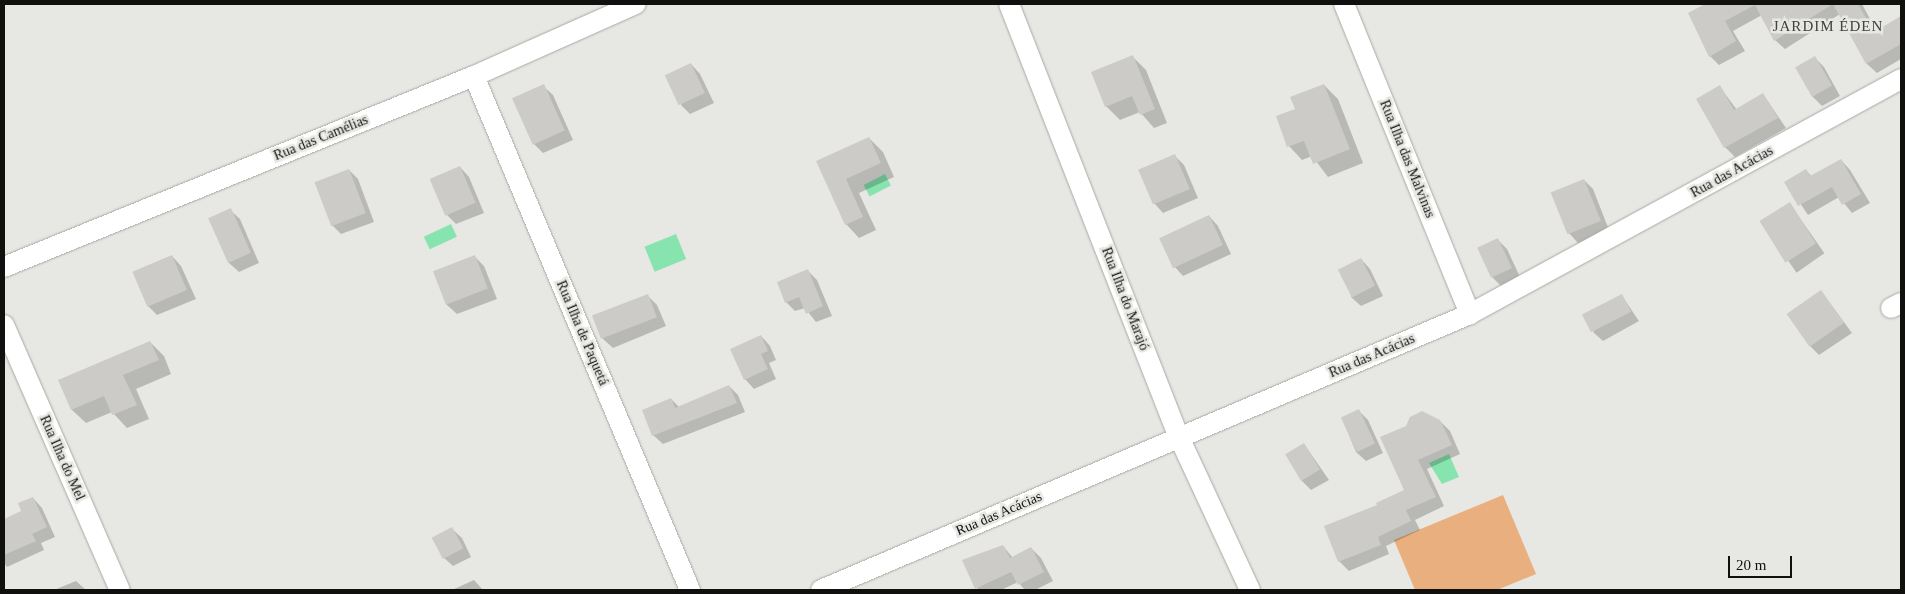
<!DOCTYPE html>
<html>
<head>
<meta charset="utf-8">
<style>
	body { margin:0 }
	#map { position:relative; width:1905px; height:594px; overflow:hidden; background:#e7e7e3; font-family:Georgia,serif }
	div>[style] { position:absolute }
	.green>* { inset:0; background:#eaaf7f }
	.water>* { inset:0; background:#88e4ae; transform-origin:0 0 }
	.shadow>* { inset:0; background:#0003; transform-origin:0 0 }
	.building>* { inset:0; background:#cdcbc7; transform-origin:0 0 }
	.roads { filter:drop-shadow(0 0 1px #a8a8a4) drop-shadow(0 0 1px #a8a8a4) }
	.minor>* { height:20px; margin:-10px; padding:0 10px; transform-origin:10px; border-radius:10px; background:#fff }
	span { translate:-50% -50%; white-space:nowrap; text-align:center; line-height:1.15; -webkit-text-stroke:5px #e7e7e3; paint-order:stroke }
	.street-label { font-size:14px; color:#10100f }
	.neighbourhood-label { font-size:15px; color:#41413d; letter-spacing:1px }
	.frame { position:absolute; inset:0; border:5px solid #10100f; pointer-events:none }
	.scale { position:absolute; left:1728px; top:556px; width:64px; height:22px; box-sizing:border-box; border:2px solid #10100f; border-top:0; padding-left:6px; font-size:15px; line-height:18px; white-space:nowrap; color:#10100f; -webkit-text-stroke:4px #e7e7e3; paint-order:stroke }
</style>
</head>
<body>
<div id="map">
	<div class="green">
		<div style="clip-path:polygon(1503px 495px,1536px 574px,1497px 590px,1415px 590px,1394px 540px)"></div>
	</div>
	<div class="water">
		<div style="left:885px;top:174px;width:13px;height:24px;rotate:63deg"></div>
		<div style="left:451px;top:224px;width:14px;height:30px;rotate:65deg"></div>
		<div style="left:676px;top:234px;width:27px;height:34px;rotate:68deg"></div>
		<div style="clip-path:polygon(1449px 454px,1459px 477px,1442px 484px,1429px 463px)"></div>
	</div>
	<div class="shadow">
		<div style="clip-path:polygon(1707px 4px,1862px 4px,1877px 32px,1901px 18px,1901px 59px,1877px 73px,1867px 64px,1840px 14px,1785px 49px,1775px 40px,1762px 15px,1733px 31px,1745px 51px,1719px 65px,1710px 56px,1690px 14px)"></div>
		<div style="clip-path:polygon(1132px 56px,1146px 70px,1167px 123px,1154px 128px,1140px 112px,1120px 120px,1106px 106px,1093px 73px)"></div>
		<div style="clip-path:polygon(1814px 57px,1824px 67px,1840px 96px,1822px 106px,1813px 97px)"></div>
		<div style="clip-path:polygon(691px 64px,700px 74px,714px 103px,690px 114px,681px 105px)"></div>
		<div style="clip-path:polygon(1324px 85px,1338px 99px,1363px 163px,1328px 177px,1312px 156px,1302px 160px,1289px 146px,1296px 110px)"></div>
		<div style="clip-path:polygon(543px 86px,553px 95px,573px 140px,543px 153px,534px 144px)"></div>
		<div style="clip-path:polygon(1720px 87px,1737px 110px,1763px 94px,1786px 128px,1735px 157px,1725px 147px,1698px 99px)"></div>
		<div style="clip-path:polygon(869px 138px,883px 152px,894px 177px,859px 193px,876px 230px,859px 238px,846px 224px,818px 161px)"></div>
		<div style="clip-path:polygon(1175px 156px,1184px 165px,1198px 198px,1163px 213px,1154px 203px)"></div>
		<div style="clip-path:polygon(1841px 160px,1850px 170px,1870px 203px,1852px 213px,1839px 197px,1808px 215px,1786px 182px,1806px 170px,1812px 177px)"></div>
		<div style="clip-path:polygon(460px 167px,469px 177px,484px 213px,456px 224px,447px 215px)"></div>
		<div style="clip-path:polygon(349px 170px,358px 179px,374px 222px,341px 234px,332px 225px)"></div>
		<div style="clip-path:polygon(1584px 180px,1593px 189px,1609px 230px,1578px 243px,1569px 233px)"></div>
		<div style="left:1790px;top:204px;width:60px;height:34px;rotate:55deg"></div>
		<div style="clip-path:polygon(230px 210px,240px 219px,259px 263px,239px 272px,229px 263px)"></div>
		<div style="clip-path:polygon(1209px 216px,1218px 226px,1231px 254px,1183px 276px,1174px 266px)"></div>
		<div style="clip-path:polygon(1498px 240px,1507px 249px,1520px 277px,1501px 286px,1492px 277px)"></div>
		<div style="clip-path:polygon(172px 256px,181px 266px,196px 299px,157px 315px,148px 306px)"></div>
		<div style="clip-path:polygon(474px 256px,484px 266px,497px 299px,457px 314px,447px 305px,434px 272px)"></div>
		<div style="clip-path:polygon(1361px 259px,1370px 269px,1383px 296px,1361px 306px,1351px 297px)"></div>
		<div style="clip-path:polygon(808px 271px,817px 280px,832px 316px,816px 322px,805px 308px,795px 311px,786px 302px)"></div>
		<div style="clip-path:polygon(1821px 291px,1852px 333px,1819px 355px,1810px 346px)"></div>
		<div style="clip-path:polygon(647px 295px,657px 305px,666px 326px,613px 348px,603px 339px,594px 317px)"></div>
		<div style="clip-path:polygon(1622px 296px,1639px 321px,1603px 341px,1593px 332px)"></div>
		<div style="clip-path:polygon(761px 336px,770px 346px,776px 360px,769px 363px,776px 379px,754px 389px,745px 379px)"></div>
		<div style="clip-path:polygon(150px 342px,164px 356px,171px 374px,136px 389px,149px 419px,127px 428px,112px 412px,86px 423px,72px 410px,60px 381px)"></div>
		<div style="clip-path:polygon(729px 386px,738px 395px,745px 412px,663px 444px,653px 435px,671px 399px,679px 407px)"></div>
		<div style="clip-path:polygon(1359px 411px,1368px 420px,1383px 453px,1366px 461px,1356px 452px,1342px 418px)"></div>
		<div style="clip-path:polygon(1440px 421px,1450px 431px,1460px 454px,1427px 469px,1444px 506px,1415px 520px,1420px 530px,1386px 546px,1389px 554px,1349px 571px,1339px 561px,1378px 506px,1406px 490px,1381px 438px)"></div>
		<div style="clip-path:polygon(1304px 444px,1329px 480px,1311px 490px,1302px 481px)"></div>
		<div style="clip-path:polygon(33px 498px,42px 508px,55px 537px,41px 543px,44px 550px,7px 567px,4px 563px,4px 520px,23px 511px)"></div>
		<div style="clip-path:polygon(452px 529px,462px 538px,471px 557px,453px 566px,443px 557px)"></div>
		<div style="clip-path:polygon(1003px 546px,1013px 558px,1031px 548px,1041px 558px,1053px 581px,1035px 590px,1025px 590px,1018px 582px,1001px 590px,978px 590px,964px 561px)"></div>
		<div style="clip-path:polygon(474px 580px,483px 590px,452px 590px)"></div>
		<div style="clip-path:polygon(76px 581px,86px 590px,54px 590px)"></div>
	</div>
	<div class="building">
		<div style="clip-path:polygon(1705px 4px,1858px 4px,1874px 32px,1901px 16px,1901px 44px,1866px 64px,1833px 4px,1774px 41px,1755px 5px,1725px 21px,1736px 41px,1709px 57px,1688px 13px)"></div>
		<div style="clip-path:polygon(1133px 55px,1155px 109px,1140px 115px,1132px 96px,1105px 107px,1091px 72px)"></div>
		<div style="left:1815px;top:56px;width:34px;height:23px;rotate:60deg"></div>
		<div style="left:691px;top:63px;width:33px;height:29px;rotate:65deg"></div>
		<div style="left:544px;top:84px;width:51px;height:35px;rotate:66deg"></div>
		<div style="clip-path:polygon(1324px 84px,1350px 149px,1313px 164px,1304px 141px,1287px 147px,1276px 116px,1295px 109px,1290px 97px)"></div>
		<div style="clip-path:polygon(1720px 85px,1734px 110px,1763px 93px,1778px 118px,1724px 148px,1696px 99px)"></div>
		<div style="clip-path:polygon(869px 137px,881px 163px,846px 179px,863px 217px,845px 225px,816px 161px)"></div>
		<div style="left:1175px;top:154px;width:38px;height:40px;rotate:67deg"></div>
		<div style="clip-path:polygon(1841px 159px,1861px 194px,1842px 205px,1832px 187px,1798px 206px,1784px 182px,1806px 169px,1810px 176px)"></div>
		<div style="left:460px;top:166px;width:40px;height:33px;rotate:67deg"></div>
		<div style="left:349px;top:169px;width:47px;height:37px;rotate:69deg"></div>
		<div style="left:1584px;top:179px;width:45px;height:36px;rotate:68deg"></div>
		<div style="left:1790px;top:202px;width:49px;height:36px;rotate:58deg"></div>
		<div style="left:231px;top:208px;width:49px;height:25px;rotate:66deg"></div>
		<div style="left:1209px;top:215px;width:33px;height:55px;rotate:65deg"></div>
		<div style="left:1498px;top:238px;width:33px;height:23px;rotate:65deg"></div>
		<div style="left:172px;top:255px;width:38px;height:43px;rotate:67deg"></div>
		<div style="left:475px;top:255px;width:36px;height:45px;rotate:69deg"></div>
		<div style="left:1361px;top:258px;width:31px;height:26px;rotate:63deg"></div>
		<div style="clip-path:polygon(808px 269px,823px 306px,806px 314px,799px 297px,785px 303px,777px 282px)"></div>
		<div style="left:1821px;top:290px;width:40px;height:42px;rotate:55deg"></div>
		<div style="left:648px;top:294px;width:25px;height:60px;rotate:69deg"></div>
		<div style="left:1622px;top:294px;width:20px;height:45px;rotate:63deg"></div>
		<div style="clip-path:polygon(761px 335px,768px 351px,761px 354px,768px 369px,744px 380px,730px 349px)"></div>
		<div style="clip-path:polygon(150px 341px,159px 360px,123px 375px,137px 405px,112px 415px,104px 396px,71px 410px,58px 380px)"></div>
		<div style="clip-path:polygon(729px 385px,737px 403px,652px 436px,642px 410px,671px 398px,675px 408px)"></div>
		<div style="left:1359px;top:409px;width:38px;height:20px;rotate:65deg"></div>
		<div style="clip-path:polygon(1422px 411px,1440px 420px,1452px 445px,1418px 460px,1436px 497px,1406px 510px,1411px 521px,1378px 537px,1381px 545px,1338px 562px,1324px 526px,1377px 505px,1376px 503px,1404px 490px,1380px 437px,1406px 426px,1410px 417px)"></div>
		<div style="left:1304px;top:443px;width:31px;height:22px;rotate:59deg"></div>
		<div style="clip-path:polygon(33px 497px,47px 527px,32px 534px,36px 541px,4px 555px,4px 519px,21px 511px,18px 503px)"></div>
		<div style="left:452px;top:527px;width:24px;height:23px;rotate:62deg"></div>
		<div style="clip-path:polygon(1003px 545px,1010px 558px,1031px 547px,1044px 572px,1018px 585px,1011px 572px,975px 589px,962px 560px)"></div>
	</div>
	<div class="roads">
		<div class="minor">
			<div style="left:1009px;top:4px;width:465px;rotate:68.6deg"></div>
			<div style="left:1179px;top:437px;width:169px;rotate:65.1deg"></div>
			<div style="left:1344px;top:4px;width:335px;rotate:67.9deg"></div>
			<div style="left:474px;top:76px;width:558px;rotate:67.21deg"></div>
			<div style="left:4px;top:267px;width:507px;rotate:-22.12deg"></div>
			<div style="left:474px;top:76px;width:177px;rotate:-24deg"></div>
			<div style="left:1891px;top:308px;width:11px;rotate:-27deg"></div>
			<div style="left:4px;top:325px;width:289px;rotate:66.4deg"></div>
			<div style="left:821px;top:590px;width:705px;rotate:-23.04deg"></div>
			<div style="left:1470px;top:314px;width:491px;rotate:-28.6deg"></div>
		</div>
	</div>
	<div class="street-label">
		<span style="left:321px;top:138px;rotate:-22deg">Rua das Camélias</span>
		<span style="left:1407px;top:159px;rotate:68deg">Rua Ilha das Malvinas</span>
		<span style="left:1732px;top:172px;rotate:-29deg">Rua das Acácias</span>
		<span style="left:1125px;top:299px;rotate:69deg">Rua Ilha do Marajó</span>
		<span style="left:582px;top:333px;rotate:67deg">Rua Ilha de Paquetá</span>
		<span style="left:1372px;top:356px;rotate:-23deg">Rua das Acácias</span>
		<span style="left:62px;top:458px;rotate:66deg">Rua Ilha do Mel</span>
		<span style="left:999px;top:514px;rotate:-23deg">Rua das Acácias</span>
	</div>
	<div class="neighbourhood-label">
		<span style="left:1828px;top:27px">JARDIM ÉDEN</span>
	</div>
	<div class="frame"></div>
	<div class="scale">20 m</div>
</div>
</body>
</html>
